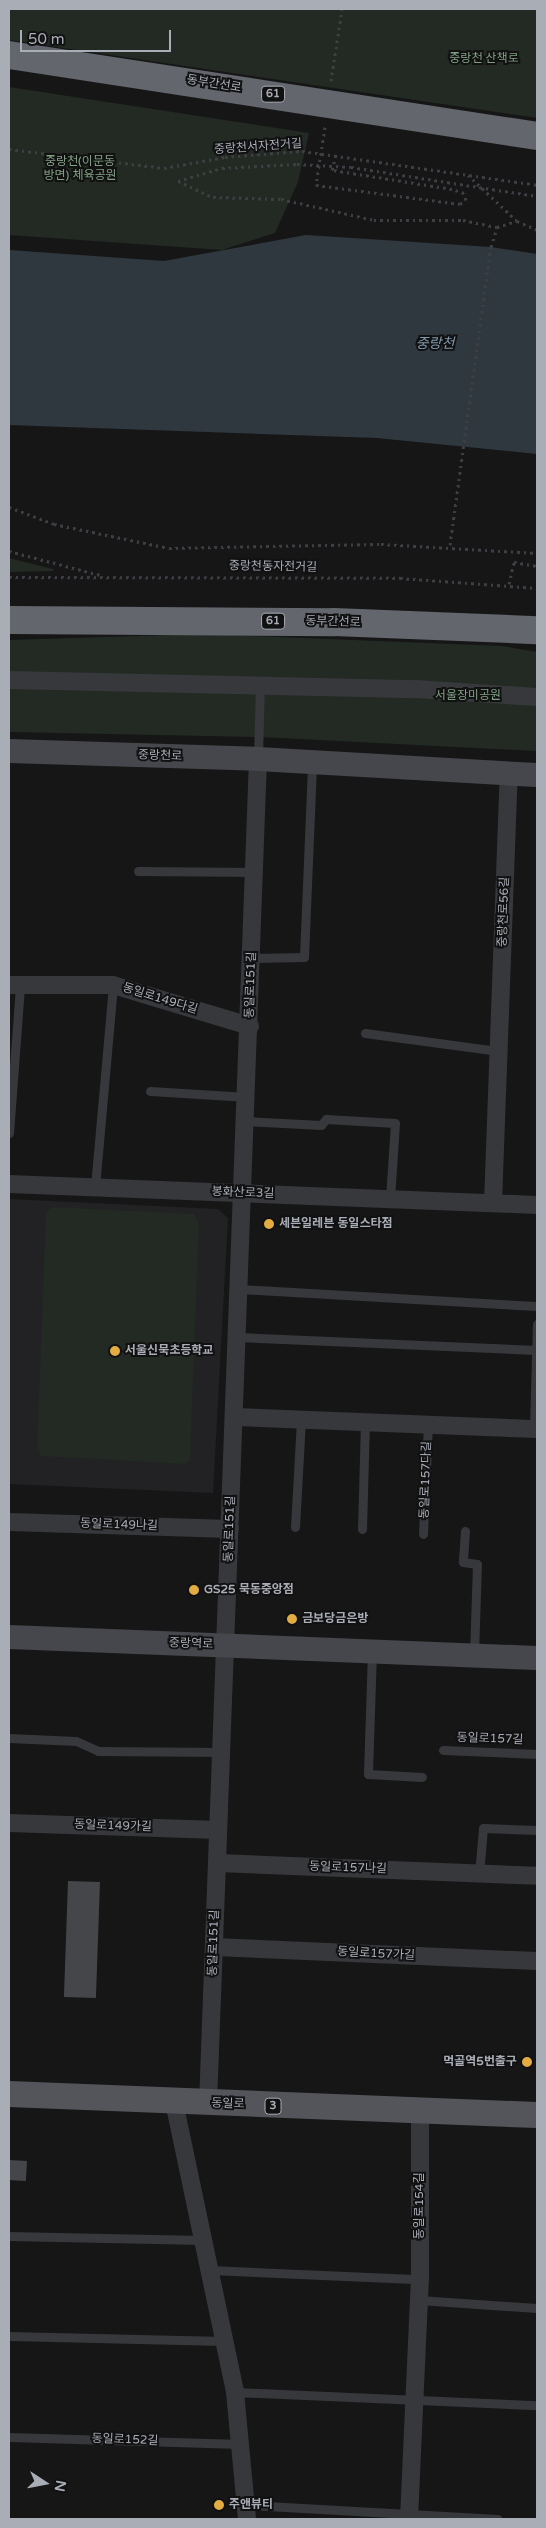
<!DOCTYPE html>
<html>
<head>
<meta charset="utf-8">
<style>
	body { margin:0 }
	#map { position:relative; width:546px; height:2528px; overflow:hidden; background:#161617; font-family:"Varela Round","Noto Sans KR",sans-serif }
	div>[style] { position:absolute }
	.built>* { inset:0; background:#222224 }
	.green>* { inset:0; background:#222a23 }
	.water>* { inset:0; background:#30383f }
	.building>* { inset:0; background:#45464a; transform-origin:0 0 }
	.path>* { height:3px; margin-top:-1.5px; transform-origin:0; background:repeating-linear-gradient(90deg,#3d3f43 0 2.5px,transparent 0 6.5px) }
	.lane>* { height:9px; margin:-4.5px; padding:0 4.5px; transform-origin:4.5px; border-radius:4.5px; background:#37383c }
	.street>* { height:18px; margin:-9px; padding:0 9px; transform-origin:9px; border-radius:9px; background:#37383c }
	.secondary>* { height:24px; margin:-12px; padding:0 12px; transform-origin:12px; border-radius:12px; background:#45474c }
	.primary>* { height:26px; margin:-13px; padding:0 13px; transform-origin:13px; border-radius:13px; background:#53555b }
	.highway>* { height:28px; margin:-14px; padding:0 14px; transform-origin:14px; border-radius:14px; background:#63666d }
	.dots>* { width:14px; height:14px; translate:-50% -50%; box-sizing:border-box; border:2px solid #111112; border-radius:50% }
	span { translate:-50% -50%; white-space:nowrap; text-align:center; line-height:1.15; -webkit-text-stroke:4px #111112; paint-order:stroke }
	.shield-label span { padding:1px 4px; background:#111112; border:1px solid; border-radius:4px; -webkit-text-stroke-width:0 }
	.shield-label { font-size:11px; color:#a9adb6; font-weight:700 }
	.park-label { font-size:12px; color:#81a083 }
	.street-label { font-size:12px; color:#a9adb6 }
	.poi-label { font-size:12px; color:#a9adb6; font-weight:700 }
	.left { translate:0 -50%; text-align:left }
	.right { translate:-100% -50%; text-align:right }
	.water-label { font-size:14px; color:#829aaf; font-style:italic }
	.frame { position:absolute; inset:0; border:10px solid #a9adb6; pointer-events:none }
	.north { position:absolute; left:20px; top:2458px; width:50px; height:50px; -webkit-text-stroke:4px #111112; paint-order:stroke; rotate:101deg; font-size:14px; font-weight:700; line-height:20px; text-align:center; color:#a9adb6 }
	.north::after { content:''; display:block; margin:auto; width:18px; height:22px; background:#a9adb6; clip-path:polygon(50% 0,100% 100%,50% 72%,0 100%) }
	.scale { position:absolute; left:20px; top:30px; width:151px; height:22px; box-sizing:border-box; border:2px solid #a9adb6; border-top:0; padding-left:6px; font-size:15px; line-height:18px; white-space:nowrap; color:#a9adb6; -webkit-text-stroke:4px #111112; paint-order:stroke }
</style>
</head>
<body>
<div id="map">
	<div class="built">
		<div style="clip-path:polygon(9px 1199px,218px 1209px,228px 1218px,213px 1493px,9px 1484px)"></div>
	</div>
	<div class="green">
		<div style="clip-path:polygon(9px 9px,537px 9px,537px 118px,9px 40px)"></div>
		<div style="clip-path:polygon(9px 87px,309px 133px,298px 182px,275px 233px,222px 250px,9px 235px)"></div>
		<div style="clip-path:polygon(9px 558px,53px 569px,54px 571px,9px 572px)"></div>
		<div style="clip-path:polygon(202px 634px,502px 646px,537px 652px,537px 751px,260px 737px,9px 732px,9px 640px)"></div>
		<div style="clip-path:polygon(53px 1207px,194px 1214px,199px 1224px,190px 1459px,185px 1464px,41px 1456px,37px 1449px,46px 1213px)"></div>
	</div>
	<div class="water">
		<div style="clip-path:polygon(306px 235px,491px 247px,537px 254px,537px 454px,377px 438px,9px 425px,9px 250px,164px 261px)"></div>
	</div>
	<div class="building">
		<div style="left:68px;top:1881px;width:32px;height:116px;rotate:2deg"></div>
		<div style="left:9px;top:2160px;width:18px;height:20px;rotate:3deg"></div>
	</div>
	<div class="path">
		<div style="left:331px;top:81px;width:73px;rotate:-81.3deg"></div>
		<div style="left:325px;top:127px;width:59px;rotate:98.8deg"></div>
		<div style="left:316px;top:185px;width:145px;rotate:7.5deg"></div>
		<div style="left:460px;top:204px;width:7px;rotate:-34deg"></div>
		<div style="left:466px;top:200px;width:7px;rotate:-106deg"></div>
		<div style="left:464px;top:193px;width:13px;rotate:-162deg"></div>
		<div style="left:452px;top:189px;width:121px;rotate:-171deg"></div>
		<div style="left:332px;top:170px;width:16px;rotate:-75deg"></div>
		<div style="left:9px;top:149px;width:156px;rotate:7deg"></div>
		<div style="left:164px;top:168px;width:62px;rotate:-10.2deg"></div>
		<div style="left:225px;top:157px;width:77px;rotate:-4.5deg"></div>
		<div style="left:302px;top:151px;width:237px;rotate:8.2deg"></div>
		<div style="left:178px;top:181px;width:46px;rotate:-16.5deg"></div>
		<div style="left:222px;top:168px;width:75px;rotate:-3.1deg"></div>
		<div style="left:297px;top:164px;width:54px;rotate:3.2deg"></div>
		<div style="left:351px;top:167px;width:188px;rotate:8.9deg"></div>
		<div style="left:178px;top:181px;width:38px;rotate:25deg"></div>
		<div style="left:213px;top:197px;width:68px;rotate:1.7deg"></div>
		<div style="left:281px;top:199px;width:95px;rotate:12.7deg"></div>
		<div style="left:374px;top:220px;width:89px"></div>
		<div style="left:463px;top:220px;width:35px;rotate:12deg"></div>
		<div style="left:517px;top:221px;width:22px;rotate:24deg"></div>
		<div style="left:9px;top:507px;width:48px;rotate:20.7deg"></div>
		<div style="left:54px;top:524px;width:117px;rotate:11.8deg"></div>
		<div style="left:169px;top:548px;width:212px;rotate:-1.1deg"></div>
		<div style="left:381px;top:544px;width:156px;rotate:3.3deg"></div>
		<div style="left:450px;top:545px;width:301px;rotate:-82.2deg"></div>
		<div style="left:491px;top:247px;width:21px;rotate:-73deg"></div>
		<div style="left:497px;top:227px;width:21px;rotate:-17deg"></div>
		<div style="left:517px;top:221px;width:67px;rotate:-136.8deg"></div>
		<div style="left:9px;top:551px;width:94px;rotate:14.8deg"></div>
		<div style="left:9px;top:577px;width:391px;rotate:0.1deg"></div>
		<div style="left:400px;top:578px;width:137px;rotate:4.2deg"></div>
		<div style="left:509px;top:584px;width:23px;rotate:-77deg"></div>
		<div style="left:514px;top:562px;width:23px;rotate:10deg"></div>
	</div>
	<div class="lane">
		<div style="left:258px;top:759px;width:74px;rotate:-88.5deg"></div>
		<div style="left:138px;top:871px;width:117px;rotate:0.5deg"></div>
		<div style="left:252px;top:958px;width:52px;rotate:-1.1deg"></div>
		<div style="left:304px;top:957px;width:194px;rotate:-87.6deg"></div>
		<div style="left:365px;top:1033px;width:135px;rotate:7.7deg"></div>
		<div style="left:150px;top:1091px;width:97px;rotate:3.5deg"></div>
		<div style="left:246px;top:1121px;width:75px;rotate:3.1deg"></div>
		<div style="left:321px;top:1125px;width:8px;rotate:-50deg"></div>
		<div style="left:326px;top:1119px;width:69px;rotate:3.3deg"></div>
		<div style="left:395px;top:1123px;width:76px;rotate:93.8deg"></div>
		<div style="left:9px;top:1133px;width:147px;rotate:-85.7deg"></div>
		<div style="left:95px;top:1187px;width:203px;rotate:-84.9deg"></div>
		<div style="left:240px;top:1289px;width:297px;rotate:3.3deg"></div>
		<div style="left:238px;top:1337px;width:298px;rotate:2.5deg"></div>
		<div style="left:534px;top:1429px;width:105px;rotate:-88.4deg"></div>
		<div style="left:295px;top:1527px;width:107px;rotate:-86.8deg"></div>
		<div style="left:362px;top:1529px;width:106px;rotate:-88.4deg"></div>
		<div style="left:465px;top:1531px;width:31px;rotate:94deg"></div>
		<div style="left:463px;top:1562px;width:14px;rotate:8deg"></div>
		<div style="left:477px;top:1564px;width:92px;rotate:91.9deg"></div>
		<div style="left:423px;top:1534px;width:109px;rotate:-87.4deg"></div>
		<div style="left:372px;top:1652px;width:122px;rotate:91.9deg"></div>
		<div style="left:368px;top:1774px;width:54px;rotate:3.2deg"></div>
		<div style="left:9px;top:1738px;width:67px;rotate:2.6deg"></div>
		<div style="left:76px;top:1741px;width:24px;rotate:24deg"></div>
		<div style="left:98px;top:1751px;width:124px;rotate:0.5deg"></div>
		<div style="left:443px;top:1750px;width:94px;rotate:2.4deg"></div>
		<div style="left:479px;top:1874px;width:46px;rotate:-85deg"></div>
		<div style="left:483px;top:1828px;width:54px;rotate:2.1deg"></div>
		<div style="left:9px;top:2236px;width:194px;rotate:1.2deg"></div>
		<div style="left:210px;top:2270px;width:210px;rotate:2.5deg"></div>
		<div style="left:419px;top:2300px;width:118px;rotate:3.9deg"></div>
		<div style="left:9px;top:2336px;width:215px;rotate:1.3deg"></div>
		<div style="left:235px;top:2392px;width:302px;rotate:2.5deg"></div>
		<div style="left:9px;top:2437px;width:232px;rotate:1.7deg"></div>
		<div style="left:248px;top:2505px;width:250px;rotate:3.2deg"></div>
	</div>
	<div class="street">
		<div style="left:9px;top:680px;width:407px;rotate:1.3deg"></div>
		<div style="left:416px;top:689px;width:121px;rotate:3.8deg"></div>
		<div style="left:9px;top:985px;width:104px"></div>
		<div style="left:113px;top:985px;width:143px;rotate:16.7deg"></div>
		<div style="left:9px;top:1184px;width:528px;rotate:2.28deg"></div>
		<div style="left:493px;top:1203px;width:430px;rotate:-87.9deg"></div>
		<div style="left:235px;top:1417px;width:302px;rotate:2.3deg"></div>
		<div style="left:9px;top:1522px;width:221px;rotate:1.8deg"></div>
		<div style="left:9px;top:1823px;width:209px;rotate:1.9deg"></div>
		<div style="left:218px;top:1863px;width:319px;rotate:2.3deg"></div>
		<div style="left:214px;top:1947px;width:323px;rotate:2.5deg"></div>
		<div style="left:174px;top:2102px;width:296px;rotate:78.1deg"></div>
		<div style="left:235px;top:2392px;width:128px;rotate:84.6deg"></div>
		<div style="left:208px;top:2104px;width:1346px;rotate:-87.87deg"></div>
		<div style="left:409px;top:2519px;width:240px;rotate:-87.4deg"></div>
		<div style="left:420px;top:2279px;width:168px;rotate:-90deg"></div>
	</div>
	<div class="secondary">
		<div style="left:9px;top:751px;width:249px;rotate:1.8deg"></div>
		<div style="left:258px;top:759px;width:279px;rotate:3.3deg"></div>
		<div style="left:9px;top:1637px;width:528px;rotate:2.28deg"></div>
	</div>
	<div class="primary">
		<div style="left:9px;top:2094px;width:528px;rotate:2.28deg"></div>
	</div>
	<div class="highway">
		<div style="left:9px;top:55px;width:534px;rotate:8.72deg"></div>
		<div style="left:9px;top:620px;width:325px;rotate:0.4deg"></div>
		<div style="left:334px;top:622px;width:203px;rotate:2.3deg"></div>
	</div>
	<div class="dots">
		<div style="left:269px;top:1224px;background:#e3ac42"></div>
		<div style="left:115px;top:1351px;background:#e3ac42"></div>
		<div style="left:194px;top:1590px;background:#e3ac42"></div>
		<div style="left:292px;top:1619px;background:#e3ac42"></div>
		<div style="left:527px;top:2062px;background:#e3ac42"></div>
		<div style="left:219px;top:2505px;background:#e3ac42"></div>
	</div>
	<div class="shield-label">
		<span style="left:273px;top:94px">61</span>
		<span style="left:273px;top:621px">61</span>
		<span style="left:273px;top:2106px">3</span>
	</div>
	<div class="park-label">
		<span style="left:484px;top:59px">중랑천 산책로</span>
		<span style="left:80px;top:169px">중랑천(이문동<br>방면) 체육공원</span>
		<span style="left:468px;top:696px">서울장미공원</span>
	</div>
	<div class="street-label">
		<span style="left:214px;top:84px;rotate:9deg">동부간선로</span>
		<span style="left:258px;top:147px;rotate:-4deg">중랑천서자전거길</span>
		<span style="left:273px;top:567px;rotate:1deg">중랑천동자전거길</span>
		<span style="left:333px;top:622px;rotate:2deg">동부간선로</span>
		<span style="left:160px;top:756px;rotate:2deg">중랑천로</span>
		<span style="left:504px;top:912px;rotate:-88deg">중랑천로56길</span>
		<span style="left:251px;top:985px;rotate:-88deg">동일로151길</span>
		<span style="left:160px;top:999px;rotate:17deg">동일로149다길</span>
		<span style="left:243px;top:1193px;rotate:2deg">봉화산로3길</span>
		<span style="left:426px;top:1480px;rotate:-88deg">동일로157다길</span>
		<span style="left:119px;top:1525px;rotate:2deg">동일로149나길</span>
		<span style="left:230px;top:1529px;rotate:-88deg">동일로151길</span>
		<span style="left:191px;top:1644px;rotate:2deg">중랑역로</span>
		<span style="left:490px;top:1739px;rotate:2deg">동일로157길</span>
		<span style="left:113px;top:1826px;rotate:2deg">동일로149가길</span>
		<span style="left:348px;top:1868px;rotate:2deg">동일로157나길</span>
		<span style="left:214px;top:1943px;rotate:-88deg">동일로151길</span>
		<span style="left:376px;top:1954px;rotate:3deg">동일로157가길</span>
		<span style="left:228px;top:2104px;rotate:2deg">동일로</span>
		<span style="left:420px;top:2206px;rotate:-90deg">동일로154길</span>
		<span style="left:125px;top:2440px;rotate:2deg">동일로152길</span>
	</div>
	<div class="poi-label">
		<span class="left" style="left:279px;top:1224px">세븐일레븐 동일스타점</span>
		<span class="left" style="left:125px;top:1351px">서울신묵초등학교</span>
		<span class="left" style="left:204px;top:1590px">GS25 묵동중앙점</span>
		<span class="left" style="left:302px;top:1619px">금보당금은방</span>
		<span class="right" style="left:517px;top:2062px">먹골역5번출구</span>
		<span class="left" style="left:229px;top:2505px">주앤뷰티</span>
	</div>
	<div class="water-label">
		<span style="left:435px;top:344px">중랑천</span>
	</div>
	<div class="frame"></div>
	<div class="north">N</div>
	<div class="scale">50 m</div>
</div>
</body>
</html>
